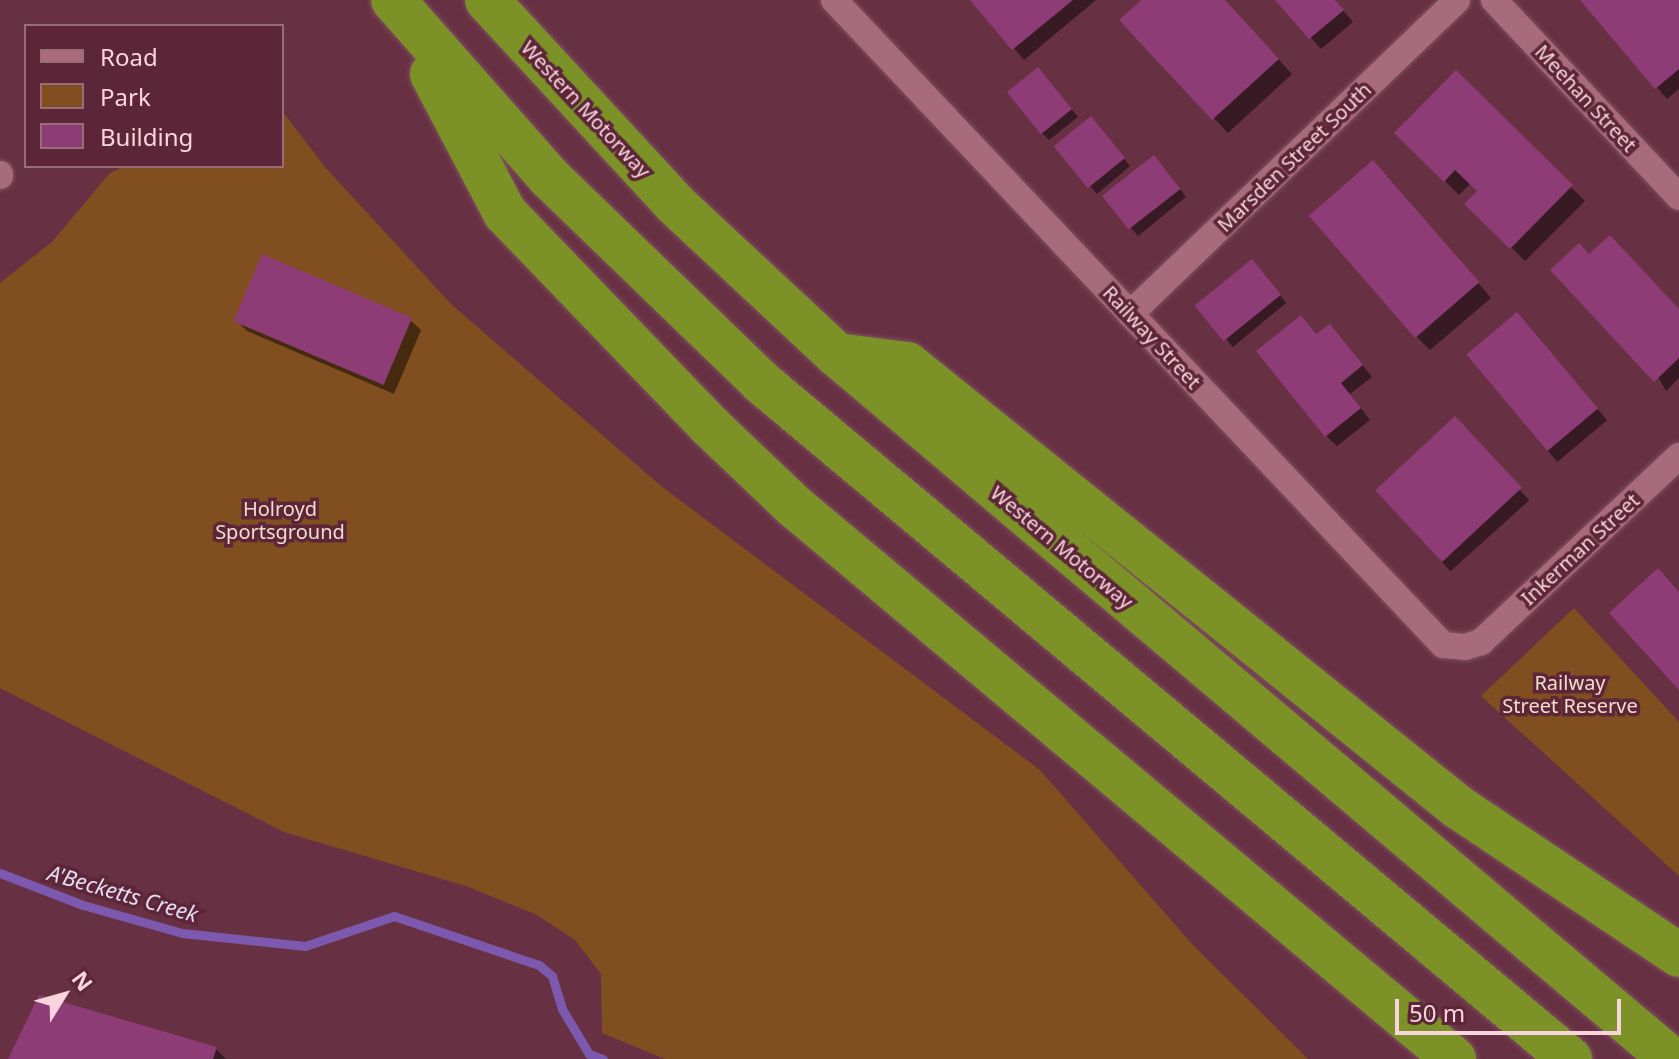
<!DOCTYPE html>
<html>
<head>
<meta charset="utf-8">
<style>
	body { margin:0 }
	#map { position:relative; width:1679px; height:1059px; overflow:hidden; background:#683143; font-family:"Noto Sans",sans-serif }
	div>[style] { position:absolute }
	.green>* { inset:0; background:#814f1f }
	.shadow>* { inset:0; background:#0007; transform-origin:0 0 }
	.stream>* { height:9px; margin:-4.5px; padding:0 4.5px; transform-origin:4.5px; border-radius:4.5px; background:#7c59ae }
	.building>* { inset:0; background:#8e3c75; transform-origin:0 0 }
	.roads { filter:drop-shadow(0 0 2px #7e4f5f) drop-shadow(0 0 2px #7e4f5f) }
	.minor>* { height:26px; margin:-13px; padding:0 13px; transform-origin:13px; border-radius:13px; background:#a86b7d }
	.motorway>* { height:44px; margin:-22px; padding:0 22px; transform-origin:22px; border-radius:22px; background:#7c9227 }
	span { translate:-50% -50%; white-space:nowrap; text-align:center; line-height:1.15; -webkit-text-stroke:7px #5c2638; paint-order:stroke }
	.street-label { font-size:20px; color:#f8d5de }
	.park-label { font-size:20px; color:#f2ddcc }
	.water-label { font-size:22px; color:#e2dbf2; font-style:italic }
	.legend { position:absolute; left:24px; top:24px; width:260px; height:144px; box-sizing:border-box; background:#5c2638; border:2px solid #9a6c7a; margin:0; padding:10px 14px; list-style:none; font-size:24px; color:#f8d5de }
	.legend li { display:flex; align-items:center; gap:16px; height:40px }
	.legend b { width:40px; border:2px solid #9a6c7a }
	.north { position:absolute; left:24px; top:955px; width:80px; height:80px; -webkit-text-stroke:6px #5c2638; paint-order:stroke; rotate:53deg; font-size:22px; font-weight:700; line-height:32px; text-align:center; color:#f8d5de }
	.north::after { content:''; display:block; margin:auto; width:28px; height:36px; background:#f8d5de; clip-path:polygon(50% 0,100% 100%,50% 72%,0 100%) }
	.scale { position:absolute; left:1395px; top:999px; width:226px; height:36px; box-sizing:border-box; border:4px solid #f8d5de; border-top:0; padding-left:10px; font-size:24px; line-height:28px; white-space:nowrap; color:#f8d5de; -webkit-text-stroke:6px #5c2638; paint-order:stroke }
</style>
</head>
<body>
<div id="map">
	<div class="green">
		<div style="clip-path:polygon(282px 111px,325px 167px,451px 304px,661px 486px,1040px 770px,1191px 943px,1308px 1059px,665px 1059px,602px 1033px,601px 974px,575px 940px,537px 915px,469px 887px,284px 832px,0 688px,0 283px,52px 242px,109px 174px,124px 166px,282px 166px)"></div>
		<div style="clip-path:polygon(1574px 608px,1679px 722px,1679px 876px,1481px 696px)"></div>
	</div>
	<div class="shadow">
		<div style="clip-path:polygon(973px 0,1096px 0,1024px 60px)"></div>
		<div style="clip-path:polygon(1144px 0,1224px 0,1292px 74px,1228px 133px,1122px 20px)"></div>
		<div style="clip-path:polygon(1278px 0,1334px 0,1353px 22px,1321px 49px)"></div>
		<div style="clip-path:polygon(1582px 0,1679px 0,1679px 89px,1667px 99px)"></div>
		<div style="clip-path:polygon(1456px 73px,1585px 201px,1525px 261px,1467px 204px,1480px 191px,1471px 183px,1459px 195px,1397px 133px)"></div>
		<div style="clip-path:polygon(1045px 76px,1078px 117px,1049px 140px,1042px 133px)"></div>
		<div style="clip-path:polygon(1098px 126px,1130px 166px,1097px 194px,1057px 147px)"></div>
		<div style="clip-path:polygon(1161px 164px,1186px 197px,1138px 236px,1105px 197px)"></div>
		<div style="clip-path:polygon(1387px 176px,1491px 298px,1430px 350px,1416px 336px)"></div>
		<div style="clip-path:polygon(1590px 256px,1679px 311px,1679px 378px,1666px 391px)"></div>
		<div style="clip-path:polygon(1259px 269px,1286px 303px,1233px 347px,1198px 306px)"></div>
		<div style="clip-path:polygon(1301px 318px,1317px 336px,1340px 337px,1372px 377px,1350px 394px,1370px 420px,1337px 446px,1326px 436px)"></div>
		<div style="clip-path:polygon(236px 320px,410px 320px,421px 330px,394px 394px,247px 331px)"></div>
		<div style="left:1528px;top:326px;width:123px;height:65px;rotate:50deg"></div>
		<div style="left:1465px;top:429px;width:96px;height:106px;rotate:48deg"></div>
		<div style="clip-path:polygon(216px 1049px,226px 1059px,10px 1059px)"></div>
	</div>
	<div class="stream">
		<div style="left:0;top:873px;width:89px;rotate:21.1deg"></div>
		<div style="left:83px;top:905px;width:103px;rotate:15.8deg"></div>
		<div style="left:182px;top:933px;width:124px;rotate:6deg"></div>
		<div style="left:305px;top:946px;width:94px;rotate:-18.6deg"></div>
		<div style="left:394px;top:916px;width:153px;rotate:18.7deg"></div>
		<div style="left:539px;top:965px;width:17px;rotate:40deg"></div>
		<div style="left:552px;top:976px;width:34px;rotate:73deg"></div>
		<div style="left:562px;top:1009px;width:52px;rotate:59deg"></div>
		<div style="left:589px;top:1054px;width:15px;rotate:20deg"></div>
	</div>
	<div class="building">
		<div style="clip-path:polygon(970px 0,1073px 0,1012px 50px)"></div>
		<div style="clip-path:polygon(1141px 0,1225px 0,1279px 59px,1212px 120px,1119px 20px)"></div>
		<div style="clip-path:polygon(1275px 0,1335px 0,1344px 10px,1309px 39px)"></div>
		<div style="clip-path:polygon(1580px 0,1679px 0,1679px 69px,1655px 89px)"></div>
		<div style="left:1038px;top:67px;width:54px;height:40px;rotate:51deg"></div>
		<div style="clip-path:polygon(1456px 70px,1573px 185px,1510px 249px,1464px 204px,1477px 191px,1455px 170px,1444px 182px,1394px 133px)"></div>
		<div style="left:1091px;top:116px;width:54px;height:48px;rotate:51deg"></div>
		<div style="left:1154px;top:155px;width:43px;height:66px;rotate:52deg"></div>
		<div style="left:1373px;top:160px;width:162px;height:85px;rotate:49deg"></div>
		<div style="clip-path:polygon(1610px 235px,1679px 309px,1679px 358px,1654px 382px,1550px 270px,1579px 243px,1589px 254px)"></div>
		<div style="left:262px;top:254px;width:163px;height:73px;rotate:23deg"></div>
		<div style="left:1252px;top:259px;width:46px;height:74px;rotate:51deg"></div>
		<div style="left:1517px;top:312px;width:126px;height:66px;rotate:50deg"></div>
		<div style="clip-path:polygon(1301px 315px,1316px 334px,1330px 324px,1363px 365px,1341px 383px,1361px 408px,1325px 437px,1256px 351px)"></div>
		<div style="left:1455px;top:416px;width:98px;height:109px;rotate:47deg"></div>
		<div style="clip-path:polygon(1658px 568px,1679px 592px,1679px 690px,1609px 613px)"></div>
		<div style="clip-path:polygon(39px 995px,217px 1047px,213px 1059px,8px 1059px)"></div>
	</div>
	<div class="roads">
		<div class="minor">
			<div style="left:834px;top:0;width:887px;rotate:46.64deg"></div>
			<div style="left:1443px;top:645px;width:22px;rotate:5deg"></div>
			<div style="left:1465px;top:647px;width:17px;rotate:-17deg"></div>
			<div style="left:1481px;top:642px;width:272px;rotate:-43.2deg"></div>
			<div style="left:1494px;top:0;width:270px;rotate:46.8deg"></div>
			<div style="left:0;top:174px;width:2px;rotate:90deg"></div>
			<div style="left:1130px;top:314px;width:453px;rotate:-43.8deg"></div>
		</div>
		<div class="motorway">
			<div style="left:393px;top:0;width:236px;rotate:48.6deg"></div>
			<div style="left:549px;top:177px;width:295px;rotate:44deg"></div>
			<div style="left:761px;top:382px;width:1055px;rotate:39.92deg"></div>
			<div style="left:487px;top:0;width:276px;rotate:47.3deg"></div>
			<div style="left:674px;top:203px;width:223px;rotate:43deg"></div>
			<div style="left:837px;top:355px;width:1091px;rotate:40.17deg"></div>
			<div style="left:432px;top:74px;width:157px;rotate:62.3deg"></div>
			<div style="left:505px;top:213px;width:296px;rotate:46.1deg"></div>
			<div style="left:710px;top:426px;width:116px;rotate:43.6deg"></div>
			<div style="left:794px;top:506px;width:861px;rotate:39.96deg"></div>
			<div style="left:837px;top:355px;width:71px;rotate:7.3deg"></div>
			<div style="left:907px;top:364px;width:707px;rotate:38.8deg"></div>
			<div style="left:1458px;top:807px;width:266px;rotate:33.8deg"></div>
		</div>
	</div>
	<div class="street-label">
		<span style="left:1586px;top:98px;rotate:47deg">Meehan Street</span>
		<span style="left:586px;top:109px;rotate:47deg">Western Motorway</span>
		<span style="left:1294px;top:157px;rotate:-44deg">Marsden Street South</span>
		<span style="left:1152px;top:337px;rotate:47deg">Railway Street</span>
		<span style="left:1062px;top:547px;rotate:40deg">Western Motorway</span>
		<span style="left:1580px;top:549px;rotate:-43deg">Inkerman Street</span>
	</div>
	<div class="park-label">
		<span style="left:280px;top:520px">Holroyd<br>Sportsground</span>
		<span style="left:1570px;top:694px">Railway<br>Street Reserve</span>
	</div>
	<div class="water-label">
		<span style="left:123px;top:893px;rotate:16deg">A'Becketts Creek</span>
	</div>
	<ul class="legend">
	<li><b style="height:10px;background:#a86b7d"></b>Road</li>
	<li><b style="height:22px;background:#814f1f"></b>Park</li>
	<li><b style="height:22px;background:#8e3c75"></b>Building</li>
	</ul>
	<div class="north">N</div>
	<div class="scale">50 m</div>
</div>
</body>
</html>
